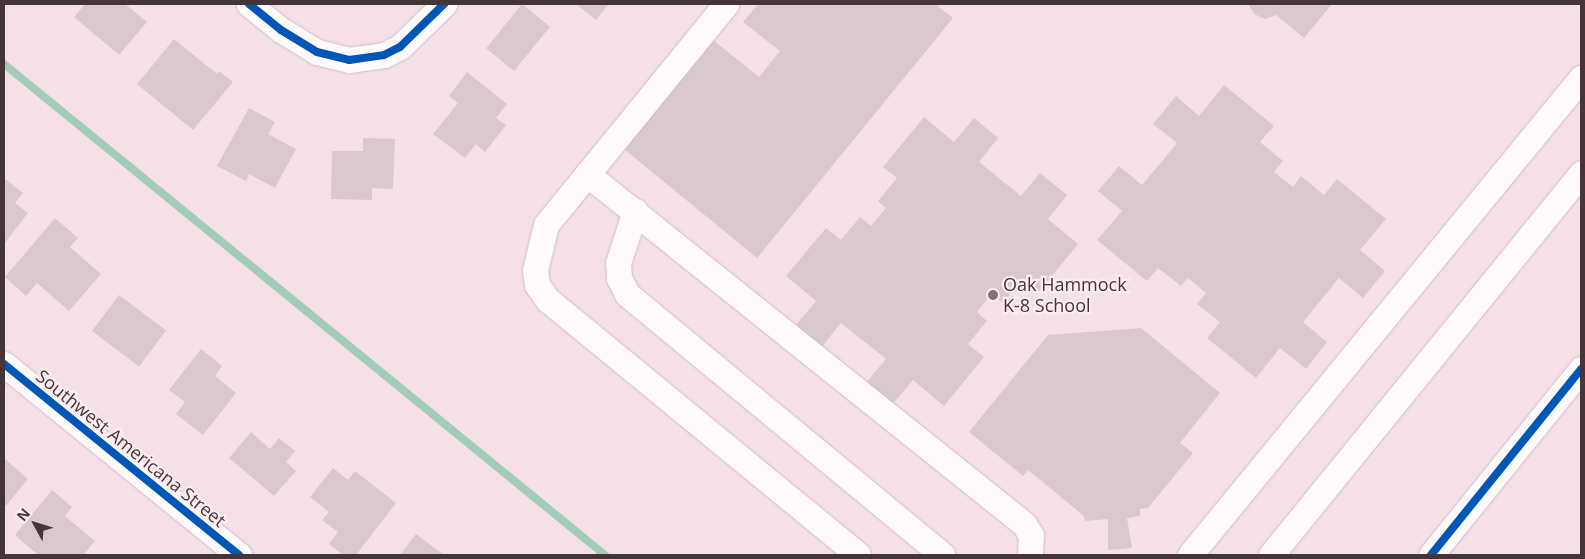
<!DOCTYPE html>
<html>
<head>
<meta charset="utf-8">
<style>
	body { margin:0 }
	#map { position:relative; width:1585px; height:559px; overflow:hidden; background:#f5e0e8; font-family:"Open Sans",sans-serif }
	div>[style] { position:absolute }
	.stream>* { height:8px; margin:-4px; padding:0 4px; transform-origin:4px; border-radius:4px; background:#a3ccb8 }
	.building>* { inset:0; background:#d9c9cf; transform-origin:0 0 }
	.roads { filter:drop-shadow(0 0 1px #cfbfc5) drop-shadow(0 0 1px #cfbfc5) }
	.minor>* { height:25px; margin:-12.5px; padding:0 12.5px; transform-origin:12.5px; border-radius:12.5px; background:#fefafc }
	.cycleway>* { height:8px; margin:-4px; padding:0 4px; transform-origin:4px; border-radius:4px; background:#0057b8 }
	.dots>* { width:14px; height:14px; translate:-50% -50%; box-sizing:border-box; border:2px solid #fcecf1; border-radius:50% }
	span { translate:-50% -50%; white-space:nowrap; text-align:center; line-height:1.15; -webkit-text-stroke:4.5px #fcecf1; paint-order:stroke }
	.poi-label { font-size:18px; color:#44353a }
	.left { translate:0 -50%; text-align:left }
	.street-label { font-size:18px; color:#44353a }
	.frame { position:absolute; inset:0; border:5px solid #44353a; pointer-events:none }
	.north { position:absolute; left:10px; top:499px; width:50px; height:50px; -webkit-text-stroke:4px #fcecf1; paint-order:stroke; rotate:309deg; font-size:14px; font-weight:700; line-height:20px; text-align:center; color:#44353a }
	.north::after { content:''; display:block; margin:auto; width:18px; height:22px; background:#44353a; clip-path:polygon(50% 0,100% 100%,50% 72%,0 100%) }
</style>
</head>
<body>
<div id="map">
	<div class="stream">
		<div style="left:4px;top:64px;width:776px;rotate:39.25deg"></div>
	</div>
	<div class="building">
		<div style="clip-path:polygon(85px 4px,125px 4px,147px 22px,119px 55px,74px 17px)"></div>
		<div style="left:522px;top:4px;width:36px;height:57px;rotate:39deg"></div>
		<div style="clip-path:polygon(576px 4px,609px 4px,596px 20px)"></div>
		<div style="clip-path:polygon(758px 4px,935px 4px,953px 18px,757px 258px,624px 149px,713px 40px,759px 77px,780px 51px,743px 22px)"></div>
		<div style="clip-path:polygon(1248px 4px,1332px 4px,1304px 38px,1276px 15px,1265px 19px,1254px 14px)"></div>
		<div style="clip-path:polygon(174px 39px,217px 74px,219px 71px,233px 82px,193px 130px,137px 84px)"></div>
		<div style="clip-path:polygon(467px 72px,507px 104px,496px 118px,506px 125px,485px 152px,476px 144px,465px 158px,433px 134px,458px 103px,449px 96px)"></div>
		<div style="clip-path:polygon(1224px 85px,1274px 126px,1260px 142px,1283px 161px,1274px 172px,1293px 187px,1301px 176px,1324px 195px,1337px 179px,1386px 219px,1360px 250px,1385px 271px,1363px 298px,1339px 278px,1303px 322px,1327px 342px,1306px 369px,1280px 348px,1256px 378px,1207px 338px,1220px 322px,1197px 304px,1206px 293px,1188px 278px,1181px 286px,1158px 268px,1147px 281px,1097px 240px,1122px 211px,1098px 191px,1119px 166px,1142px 185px,1177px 143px,1153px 124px,1176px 96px,1199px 116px)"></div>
		<div style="clip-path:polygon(249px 108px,275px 122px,268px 134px,296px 149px,275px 188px,249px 174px,246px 181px,217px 166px)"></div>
		<div style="clip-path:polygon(924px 117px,954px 142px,974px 118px,998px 138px,979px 162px,1021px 196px,1040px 173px,1067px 195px,1048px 219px,1078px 244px,1037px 294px,1021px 280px,1003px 303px,991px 294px,977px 312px,987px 321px,968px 344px,984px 357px,944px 406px,913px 380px,892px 405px,865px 384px,886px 359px,841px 323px,821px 348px,795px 326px,816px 301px,786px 276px,826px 228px,841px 240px,860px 217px,871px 226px,886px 208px,878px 201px,897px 178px,883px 167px)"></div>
		<div style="clip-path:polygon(363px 138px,395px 139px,393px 189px,372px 188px,372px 200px,331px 199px,332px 151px,363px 151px)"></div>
		<div style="clip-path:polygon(4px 178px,23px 193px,15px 203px,28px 213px,4px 244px)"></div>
		<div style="clip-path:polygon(55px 218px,78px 238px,70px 247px,101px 274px,69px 311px,37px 283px,26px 296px,5px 277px)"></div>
		<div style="left:119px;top:295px;width:59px;height:45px;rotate:37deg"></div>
		<div style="clip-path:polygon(1141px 328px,1220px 393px,1180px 443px,1193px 453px,1148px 508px,1140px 509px,1140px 516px,1127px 518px,1132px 548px,1108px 550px,1108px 519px,1085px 521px,1084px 516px,1028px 470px,1023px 476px,969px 432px,1048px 335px)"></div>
		<div style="clip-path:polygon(201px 349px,222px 366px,215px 376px,236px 393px,203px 435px,176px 414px,185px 402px,169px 390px)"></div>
		<div style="clip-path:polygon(251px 432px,270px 449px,279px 438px,295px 451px,286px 462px,296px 471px,274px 496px,229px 458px)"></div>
		<div style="clip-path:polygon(4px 458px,28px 479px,6px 506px,4px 504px)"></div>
		<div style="clip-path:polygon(333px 468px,348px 480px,355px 471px,396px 503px,356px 555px,343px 555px,329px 544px,338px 532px,322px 520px,329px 512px,310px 497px)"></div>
		<div style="clip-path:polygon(52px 490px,72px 507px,65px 516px,95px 541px,83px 555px,38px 555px,15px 535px)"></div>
		<div style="clip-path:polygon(416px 534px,444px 555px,400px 555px)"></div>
	</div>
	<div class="roads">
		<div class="minor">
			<div style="left:249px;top:4px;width:41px;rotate:39.1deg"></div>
			<div style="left:281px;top:30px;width:42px;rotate:31.4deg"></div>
			<div style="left:317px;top:52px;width:33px;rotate:14deg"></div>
			<div style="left:349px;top:60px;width:35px;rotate:-8deg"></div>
			<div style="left:384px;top:55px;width:18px;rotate:-27deg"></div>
			<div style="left:400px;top:47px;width:62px;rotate:-44.3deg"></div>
			<div style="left:726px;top:4px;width:285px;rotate:129.2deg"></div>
			<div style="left:546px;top:225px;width:46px;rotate:103.7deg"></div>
			<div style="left:535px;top:270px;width:15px;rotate:82deg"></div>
			<div style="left:537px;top:285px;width:19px;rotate:54deg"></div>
			<div style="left:548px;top:300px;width:401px;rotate:39.4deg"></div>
			<div style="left:587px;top:174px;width:560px;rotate:38.69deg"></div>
			<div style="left:1024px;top:524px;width:13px;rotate:58deg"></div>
			<div style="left:1031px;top:535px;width:20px;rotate:93deg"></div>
			<div style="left:635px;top:211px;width:55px;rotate:108.1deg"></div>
			<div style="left:618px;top:263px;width:15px;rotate:86deg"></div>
			<div style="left:619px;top:278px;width:18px;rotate:63deg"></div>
			<div style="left:627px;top:294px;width:409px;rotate:39.6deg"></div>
			<div style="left:4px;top:364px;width:303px;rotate:39.1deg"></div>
			<div style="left:1190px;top:555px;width:617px;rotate:-50.66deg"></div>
			<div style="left:1271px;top:555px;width:492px;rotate:-50.9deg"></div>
			<div style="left:1431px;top:555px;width:239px;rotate:-51.1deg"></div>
		</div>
	</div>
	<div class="cycleway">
		<div style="left:249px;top:4px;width:41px;rotate:39.1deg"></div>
		<div style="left:281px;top:30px;width:42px;rotate:31.4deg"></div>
		<div style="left:317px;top:52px;width:33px;rotate:14deg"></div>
		<div style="left:349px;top:60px;width:35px;rotate:-8deg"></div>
		<div style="left:384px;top:55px;width:18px;rotate:-27deg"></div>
		<div style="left:400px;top:47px;width:62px;rotate:-44.3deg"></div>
		<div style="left:4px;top:364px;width:303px;rotate:39.1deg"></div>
		<div style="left:1431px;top:555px;width:239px;rotate:-51.1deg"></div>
	</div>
	<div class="dots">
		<div style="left:993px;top:295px;background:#827177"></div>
	</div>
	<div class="poi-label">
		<span class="left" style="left:1003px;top:295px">Oak Hammock<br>K-8 School</span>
	</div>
	<div class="street-label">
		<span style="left:131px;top:448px;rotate:39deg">Southwest Americana Street</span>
	</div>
	<div class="frame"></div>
	<div class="north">N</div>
</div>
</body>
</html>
